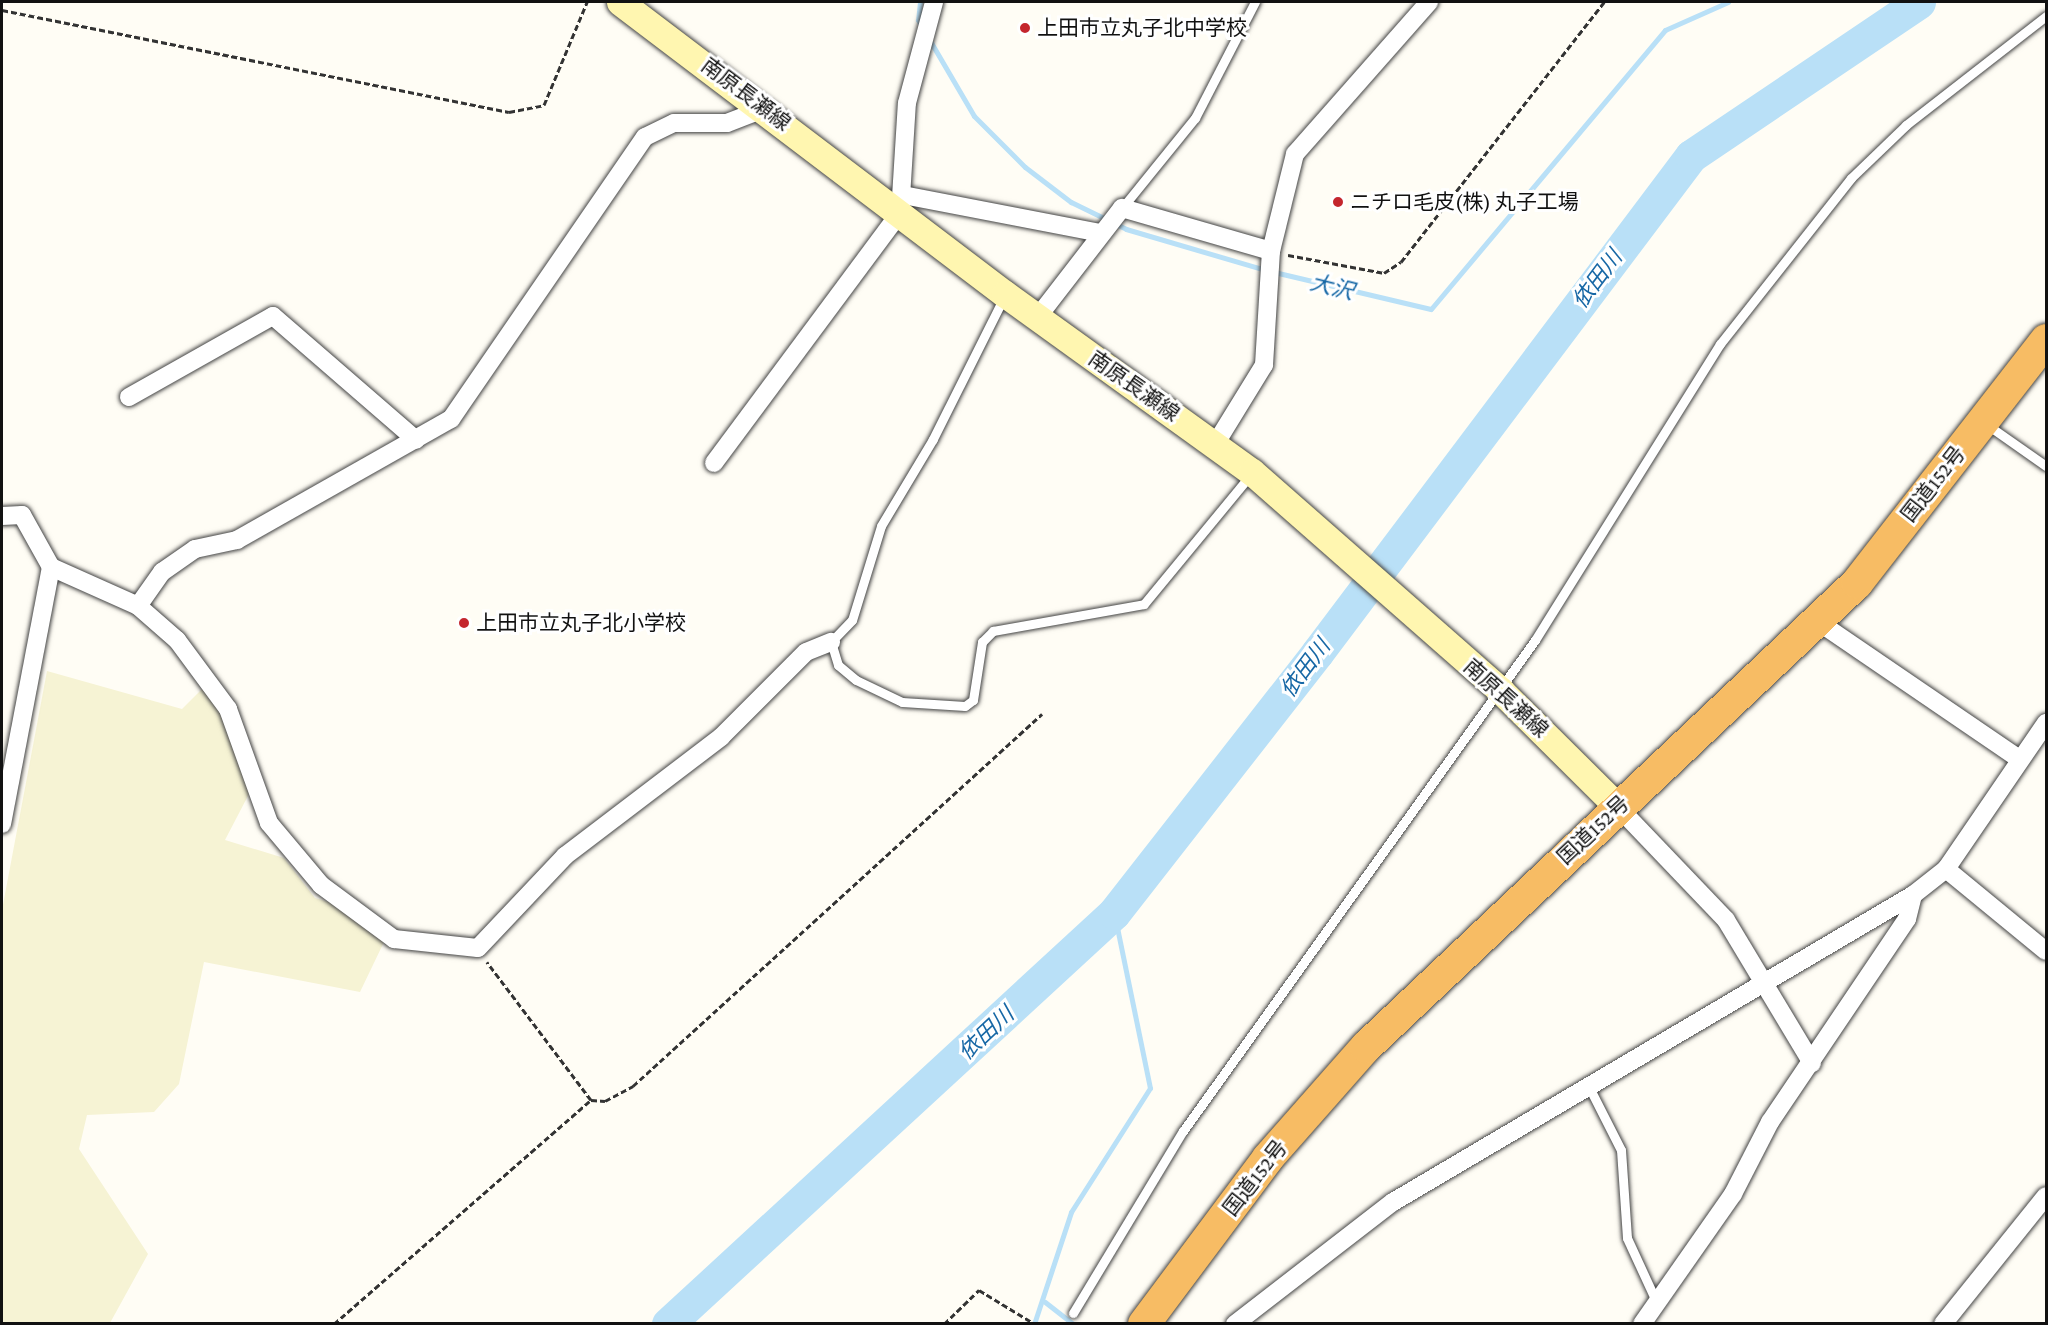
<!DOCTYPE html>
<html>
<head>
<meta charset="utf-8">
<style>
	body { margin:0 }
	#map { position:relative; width:2048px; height:1325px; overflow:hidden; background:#fffdf5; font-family:"Crimson Pro","Noto Sans JP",serif }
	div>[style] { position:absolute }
	.farmland>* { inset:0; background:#f6f3d4 }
	.stream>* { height:5px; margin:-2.5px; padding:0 2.5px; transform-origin:2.5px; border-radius:2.5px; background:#b9e0f7 }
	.river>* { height:33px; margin:-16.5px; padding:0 16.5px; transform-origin:16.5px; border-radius:16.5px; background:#b9e0f7 }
	.path>* { height:3px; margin-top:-1.5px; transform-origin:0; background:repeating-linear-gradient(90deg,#333 0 6px,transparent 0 9px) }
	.roads { filter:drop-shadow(0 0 2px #444) drop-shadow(0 0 2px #444) }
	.service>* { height:9px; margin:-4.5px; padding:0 4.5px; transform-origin:4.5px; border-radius:4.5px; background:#fff }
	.minor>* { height:18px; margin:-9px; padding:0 9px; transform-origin:9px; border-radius:9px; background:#fff }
	.secondary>* { height:27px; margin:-13.5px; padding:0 13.5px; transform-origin:13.5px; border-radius:13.5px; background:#fff6b0 }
	.trunk>* { height:32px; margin:-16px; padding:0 16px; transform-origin:16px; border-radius:16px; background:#f7bc64 }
	.dots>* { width:16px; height:16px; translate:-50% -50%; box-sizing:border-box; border:3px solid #fff; border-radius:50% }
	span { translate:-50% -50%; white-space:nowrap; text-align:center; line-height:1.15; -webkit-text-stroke:6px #fff; paint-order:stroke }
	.poi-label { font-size:21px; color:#111 }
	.left { translate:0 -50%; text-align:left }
	.street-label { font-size:21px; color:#111 }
	.water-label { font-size:22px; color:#1768a6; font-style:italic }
	.frame { position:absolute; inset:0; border:3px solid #111; pointer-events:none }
</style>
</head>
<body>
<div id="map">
	<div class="farmland">
		<div style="clip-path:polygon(47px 671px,182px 709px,202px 689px,227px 718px,250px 792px,225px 840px,284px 858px,315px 898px,366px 913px,384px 942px,360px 992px,204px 962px,179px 1084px,154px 1112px,87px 1115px,79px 1149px,148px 1254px,110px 1323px,2px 1324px,2px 910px)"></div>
	</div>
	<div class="stream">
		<div style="left:920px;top:2px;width:18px;rotate:96deg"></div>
		<div style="left:918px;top:20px;width:9px;rotate:58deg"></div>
		<div style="left:929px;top:39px;width:89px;rotate:59.7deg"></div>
		<div style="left:974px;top:116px;width:72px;rotate:45deg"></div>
		<div style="left:1025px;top:167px;width:58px;rotate:37.3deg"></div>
		<div style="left:1071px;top:202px;width:61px;rotate:26.1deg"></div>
		<div style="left:1126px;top:229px;width:145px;rotate:16.4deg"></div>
		<div style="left:1274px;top:272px;width:161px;rotate:13.3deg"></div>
		<div style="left:1431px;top:309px;width:364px;rotate:-50deg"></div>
		<div style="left:1665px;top:30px;width:69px;rotate:-24deg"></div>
		<div style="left:1045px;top:1302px;width:36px;rotate:38deg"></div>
		<div style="left:1034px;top:1324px;width:118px;rotate:-71.7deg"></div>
		<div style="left:1071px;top:1212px;width:147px;rotate:-57.5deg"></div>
		<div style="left:1150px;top:1088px;width:179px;rotate:-101.6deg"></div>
	</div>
	<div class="river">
		<div style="left:668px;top:1324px;width:606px;rotate:-42.66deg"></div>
		<div style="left:1114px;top:913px;width:330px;rotate:-52deg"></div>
		<div style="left:1317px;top:653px;width:622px;rotate:-53.04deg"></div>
		<div style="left:1691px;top:156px;width:275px;rotate:-34deg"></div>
	</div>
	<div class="path">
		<div style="left:2px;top:10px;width:517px;rotate:11.38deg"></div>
		<div style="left:509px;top:112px;width:36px;rotate:-11deg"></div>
		<div style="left:544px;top:105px;width:112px;rotate:-67.3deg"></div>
		<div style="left:1288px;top:255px;width:98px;rotate:10.6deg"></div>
		<div style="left:1384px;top:273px;width:20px;rotate:-33deg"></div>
		<div style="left:1401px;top:262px;width:330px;rotate:-52deg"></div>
		<div style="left:591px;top:1100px;width:14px;rotate:4deg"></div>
		<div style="left:605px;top:1101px;width:32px;rotate:-28deg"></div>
		<div style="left:633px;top:1086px;width:553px;rotate:-42.29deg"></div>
		<div style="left:334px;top:1324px;width:341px;rotate:-41.1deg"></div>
		<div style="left:591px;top:1100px;width:173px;rotate:-127deg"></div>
		<div style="left:944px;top:1324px;width:49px;rotate:-44.2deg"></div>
		<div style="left:979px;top:1290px;width:66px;rotate:31.3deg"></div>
	</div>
	<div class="roads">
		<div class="service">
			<div style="left:1122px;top:208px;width:116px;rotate:-51deg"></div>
			<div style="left:1195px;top:118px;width:131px;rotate:-62.7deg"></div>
			<div style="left:1004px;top:297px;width:159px;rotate:116.6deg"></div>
			<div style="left:933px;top:439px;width:101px;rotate:120.9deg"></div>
			<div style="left:881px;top:526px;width:98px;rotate:107.1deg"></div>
			<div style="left:852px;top:620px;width:30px;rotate:134deg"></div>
			<div style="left:831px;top:642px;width:24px;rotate:73deg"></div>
			<div style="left:838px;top:665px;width:23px;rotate:40deg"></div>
			<div style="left:856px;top:680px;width:51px;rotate:25.6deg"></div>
			<div style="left:902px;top:702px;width:63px;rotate:3.6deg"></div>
			<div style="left:965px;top:706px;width:10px;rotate:-37deg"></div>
			<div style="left:973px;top:700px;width:59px;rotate:-81.2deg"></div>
			<div style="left:982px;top:642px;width:16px;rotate:-45deg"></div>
			<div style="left:993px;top:631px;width:153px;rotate:-10.1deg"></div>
			<div style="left:1144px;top:604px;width:168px;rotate:-50.5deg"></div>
			<div style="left:1986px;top:424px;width:73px;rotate:35deg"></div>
			<div style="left:1588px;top:1085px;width:73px;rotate:63.1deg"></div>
			<div style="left:1621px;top:1150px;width:88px;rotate:86.1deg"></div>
			<div style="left:1627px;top:1238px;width:69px;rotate:65.3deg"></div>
			<div style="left:1073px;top:1313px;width:213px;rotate:-58.9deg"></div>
			<div style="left:1183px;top:1131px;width:604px;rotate:-54.36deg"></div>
			<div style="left:1535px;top:640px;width:349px;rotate:-58deg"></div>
			<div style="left:1720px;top:344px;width:211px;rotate:-51.7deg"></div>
			<div style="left:1851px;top:178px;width:76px;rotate:-43.9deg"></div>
			<div style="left:1906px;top:125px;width:177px;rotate:-37.9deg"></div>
		</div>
		<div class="minor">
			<div style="left:903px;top:195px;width:201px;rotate:10.9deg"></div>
			<div style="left:1037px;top:318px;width:139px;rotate:-52.3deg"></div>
			<div style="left:1122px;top:208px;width:155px;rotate:16.1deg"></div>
			<div style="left:129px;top:397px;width:165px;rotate:-29.4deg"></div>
			<div style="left:273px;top:316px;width:189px;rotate:40.9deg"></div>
			<div style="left:1216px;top:443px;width:92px;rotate:-58.4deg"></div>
			<div style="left:1264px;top:365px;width:114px;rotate:-86.5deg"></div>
			<div style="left:1271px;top:251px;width:100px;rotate:-76.1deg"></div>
			<div style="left:1295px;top:154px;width:203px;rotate:-48.6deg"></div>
			<div style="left:714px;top:463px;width:312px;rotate:-53.4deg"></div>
			<div style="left:900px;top:213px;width:110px;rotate:-86.4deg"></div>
			<div style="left:907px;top:103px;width:105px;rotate:-75deg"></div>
			<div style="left:2px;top:516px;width:20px;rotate:-3deg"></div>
			<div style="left:22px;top:515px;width:60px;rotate:60.9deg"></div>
			<div style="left:51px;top:567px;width:95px;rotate:24.1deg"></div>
			<div style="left:138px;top:606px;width:52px;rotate:41.1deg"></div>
			<div style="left:177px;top:640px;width:86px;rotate:53.5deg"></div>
			<div style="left:228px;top:709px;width:121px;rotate:70.2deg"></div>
			<div style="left:269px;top:823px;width:81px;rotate:50deg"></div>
			<div style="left:321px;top:885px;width:91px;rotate:36.5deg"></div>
			<div style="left:394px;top:939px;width:84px;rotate:6.1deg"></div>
			<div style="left:478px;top:948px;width:127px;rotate:-46.6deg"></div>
			<div style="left:565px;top:856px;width:196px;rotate:-37.3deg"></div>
			<div style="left:721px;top:737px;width:120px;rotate:-45deg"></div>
			<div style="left:806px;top:652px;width:27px;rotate:-22deg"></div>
			<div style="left:138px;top:606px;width:42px;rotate:-54.8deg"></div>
			<div style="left:162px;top:572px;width:40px;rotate:-34.9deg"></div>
			<div style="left:195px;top:549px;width:43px;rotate:-12.1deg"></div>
			<div style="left:237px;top:540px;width:246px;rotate:-29.5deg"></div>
			<div style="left:451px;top:419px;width:342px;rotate:-55.5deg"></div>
			<div style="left:645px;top:137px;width:32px;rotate:-26deg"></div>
			<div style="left:674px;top:123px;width:53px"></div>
			<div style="left:727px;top:123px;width:42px;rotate:-21deg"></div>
			<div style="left:1817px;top:621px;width:245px;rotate:34.3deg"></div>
			<div style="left:1618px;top:807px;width:156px;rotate:46.3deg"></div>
			<div style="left:1726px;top:920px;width:167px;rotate:59deg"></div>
			<div style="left:2px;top:824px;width:262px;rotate:-79.2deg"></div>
			<div style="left:1946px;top:869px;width:129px;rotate:39.4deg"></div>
			<div style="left:1235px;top:1324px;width:200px;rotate:-37.7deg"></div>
			<div style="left:1393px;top:1202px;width:604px;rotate:-30.56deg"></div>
			<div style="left:1913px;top:895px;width:42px;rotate:-38.2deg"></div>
			<div style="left:1946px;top:869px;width:177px;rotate:-55.6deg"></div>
			<div style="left:1642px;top:1324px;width:159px;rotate:-55deg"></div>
			<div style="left:1733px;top:1194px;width:81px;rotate:-62.8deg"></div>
			<div style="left:1770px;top:1122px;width:245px;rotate:-56deg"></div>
			<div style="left:1907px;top:919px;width:25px;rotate:-76deg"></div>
			<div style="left:1943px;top:1324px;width:164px;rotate:-51.2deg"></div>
		</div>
		<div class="secondary">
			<div style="left:620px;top:2px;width:483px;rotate:37.2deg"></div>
			<div style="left:1005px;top:294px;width:304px;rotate:35.8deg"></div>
			<div style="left:1252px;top:472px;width:332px;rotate:41.3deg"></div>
			<div style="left:1501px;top:691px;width:165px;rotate:44.8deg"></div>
		</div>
		<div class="trunk">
			<div style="left:1144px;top:1324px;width:207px;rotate:-53.2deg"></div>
			<div style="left:1268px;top:1158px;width:148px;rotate:-48.6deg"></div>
			<div style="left:1366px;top:1047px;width:676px;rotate:-43.38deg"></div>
			<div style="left:1857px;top:583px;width:308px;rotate:-52.1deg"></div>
		</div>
	</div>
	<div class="dots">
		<div style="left:1025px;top:28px;background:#c4262e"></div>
		<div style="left:1338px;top:202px;background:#c4262e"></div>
		<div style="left:464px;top:623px;background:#c4262e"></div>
	</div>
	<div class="poi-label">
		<span class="left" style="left:1037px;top:28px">上田市立丸子北中学校</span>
		<span class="left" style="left:1350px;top:202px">ニチロ毛皮(株) 丸子工場</span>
		<span class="left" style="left:476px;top:623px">上田市立丸子北小学校</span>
	</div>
	<div class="street-label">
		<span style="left:746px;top:94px;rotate:37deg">南原長瀬線</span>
		<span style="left:1134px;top:386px;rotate:35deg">南原長瀬線</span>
		<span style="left:1933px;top:484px;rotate:-52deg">国道152号</span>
		<span style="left:1506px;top:698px;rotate:42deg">南原長瀬線</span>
		<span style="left:1593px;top:830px;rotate:-43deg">国道152号</span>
		<span style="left:1255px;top:1178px;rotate:-52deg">国道152号</span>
	</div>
	<div class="water-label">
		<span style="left:1597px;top:279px;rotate:-53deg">依田川</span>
		<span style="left:1332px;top:287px;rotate:14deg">大沢</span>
		<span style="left:1305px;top:668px;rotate:-53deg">依田川</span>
		<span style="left:986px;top:1033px;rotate:-43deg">依田川</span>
	</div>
	<div class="frame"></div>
</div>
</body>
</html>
